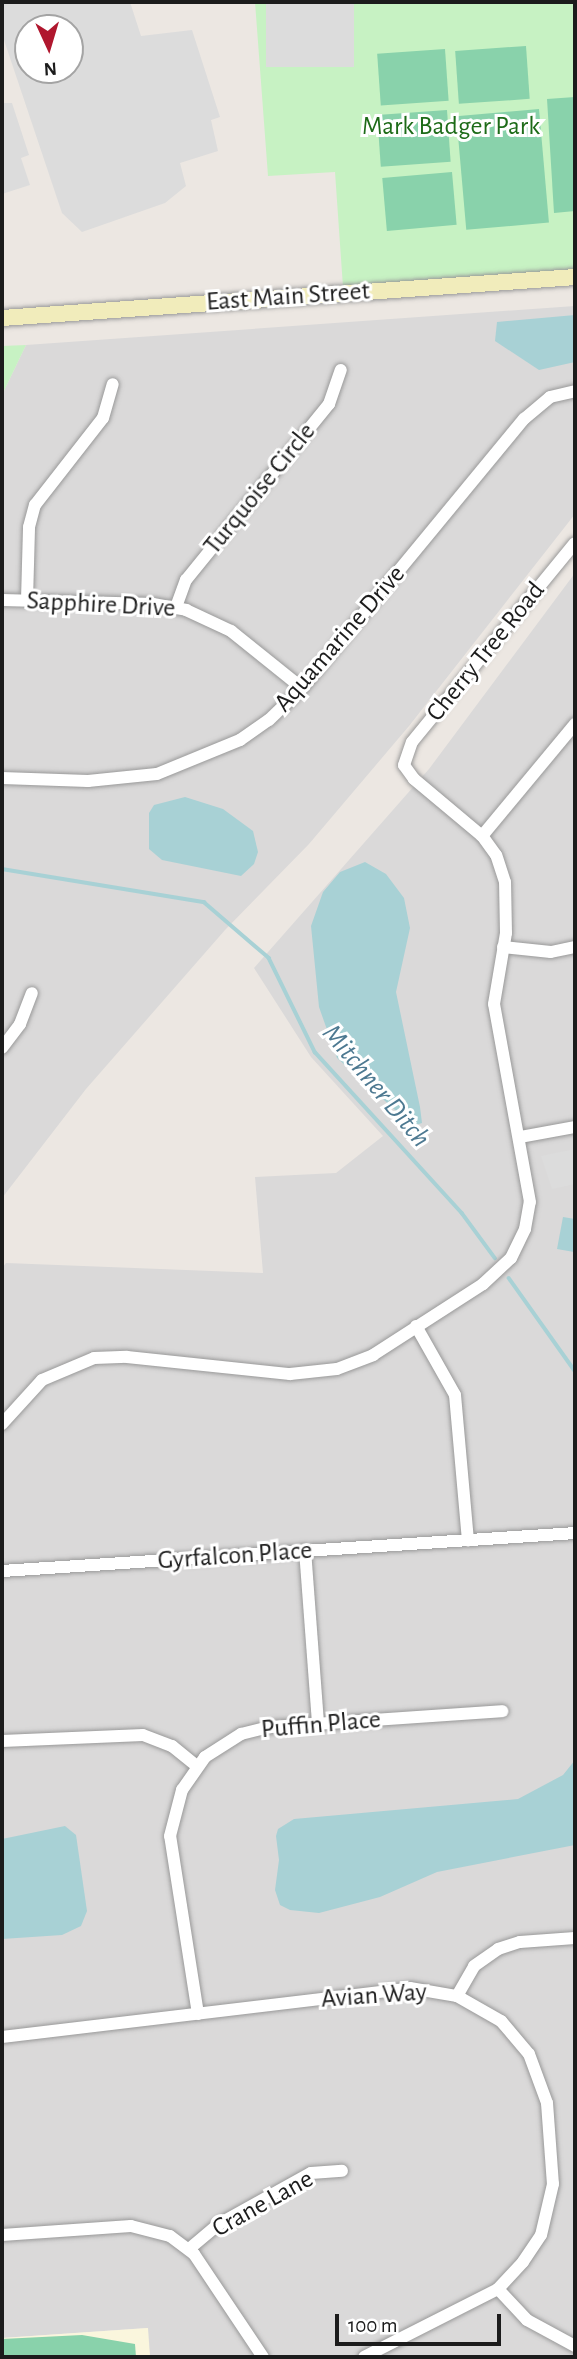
<!DOCTYPE html>
<html>
<head>
<meta charset="utf-8">
<style>
	body { margin:0 }
	#map { position:relative; width:577px; height:2359px; overflow:hidden; background:#ece7e2; font-family:"Alegreya Sans",sans-serif }
	div>[style] { position:absolute }
	.residential>* { inset:0; background:#dad9d9 }
	.education>* { inset:0; background:#faf6dd }
	.park>* { inset:0; background:#c7f2c3 }
	.pitch>* { inset:0; background:#89d2ab; transform-origin:0 0 }
	.parking>* { inset:0; background:#dcdcdc; transform-origin:0 0 }
	.water>* { inset:0; background:#a8d1d5 }
	.stream>* { height:3.5px; margin:-1.75px; padding:0 1.75px; transform-origin:1.75px; border-radius:1.75px; background:#a8d1d5 }
	.roads { filter:drop-shadow(0 0 2px #999) drop-shadow(0 0 2px #999) }
	.street>* { height:12px; margin:-6px; padding:0 6px; transform-origin:6px; border-radius:6px; background:#fff }
	.secondary>* { height:16px; margin:-8px; padding:0 8px; transform-origin:8px; border-radius:8px; background:#f1ecbb }
	span { translate:-50% -50%; white-space:nowrap; text-align:center; line-height:1.15; -webkit-text-stroke:6px #fff; paint-order:stroke }
	.park-label { font-size:26px; color:#1d6b18 }
	.street-label { font-size:26px; color:#1c1c1c }
	.water-label { font-size:28px; color:#4d7991; font-style:italic }
	.frame { position:absolute; inset:0; border:4px solid #1c1c1c; pointer-events:none }
	.north { position:absolute; left:14px; top:14px; width:70px; height:70px; box-sizing:border-box; background:#fff; border:2px solid #a4a4a4; border-radius:50%; rotate:176deg; font-size:19px; font-weight:700; line-height:28px; text-align:center; color:#1c1c1c }
	.north::after { content:''; display:block; margin:auto; width:24px; height:32px; background:#b0172e; clip-path:polygon(50% 0,100% 100%,50% 72%,0 100%) }
	.scale { position:absolute; left:335px; top:2314px; width:166px; height:32px; box-sizing:border-box; border:4px solid #1c1c1c; border-top:0; padding-left:9px; font-size:21px; line-height:24px; white-space:nowrap; color:#1c1c1c; -webkit-text-stroke:5px #fff; paint-order:stroke }
</style>
</head>
<body>
<div id="map">
	<div class="residential">
		<div style="clip-path:polygon(575px 306px,575px 514px,409px 726px,309px 844px,225px 930px,86px 1089px,2px 1198px,2px 395px,26px 345px)"></div>
		<div style="clip-path:polygon(575px 573px,575px 2357px,150px 2357px,147px 2328px,2px 2338px,2px 1268px,6px 1263px,263px 1273px,255px 1177px,336px 1173px,383px 1136px,311px 1057px,254px 968px,429px 769px)"></div>
	</div>
	<div class="education">
		<div style="clip-path:polygon(148px 2328px,150px 2357px,2px 2357px,2px 2338px)"></div>
	</div>
	<div class="park">
		<div style="clip-path:polygon(255px 2px,575px 2px,575px 270px,343px 287px,335px 172px,268px 176px)"></div>
		<div style="clip-path:polygon(26px 345px,2px 395px,2px 346px)"></div>
	</div>
	<div class="pitch">
		<div style="left:526px;top:46px;width:53px;height:71px;rotate:86deg"></div>
		<div style="left:445px;top:49px;width:52px;height:68px;rotate:86deg"></div>
		<div style="clip-path:polygon(575px 97px,575px 211px,554px 213px,547px 99px)"></div>
		<div style="left:539px;top:109px;width:114px;height:83px;rotate:85deg"></div>
		<div style="left:447px;top:110px;width:52px;height:70px;rotate:86deg"></div>
		<div style="left:452px;top:172px;width:53px;height:70px;rotate:85deg"></div>
		<div style="clip-path:polygon(82px 2335px,135px 2344px,136px 2357px,2px 2357px,2px 2339px)"></div>
	</div>
	<div class="parking">
		<div style="clip-path:polygon(evenodd,2px 2px,130px 2px,141px 36px,192px 30px,220px 117px,211px 120px,218px 151px,180px 163px,186px 186px,165px 203px,82px 232px,62px 213px,2px 34px,2px 2px,28px 28px,70px 28px,70px 70px,28px 70px,28px 28px)"></div>
		<div style="left:266px;top:2px;width:88px;height:65px"></div>
		<div style="clip-path:polygon(2px 103px,12px 103px,29px 155px,21px 158px,30px 185px,2px 194px)"></div>
		<div style="clip-path:polygon(575px 1149px,575px 1184px,552px 1189px,541px 1156px)"></div>
	</div>
	<div class="water">
		<div style="clip-path:polygon(575px 315px,575px 362px,539px 370px,495px 341px,497px 322px)"></div>
		<div style="clip-path:polygon(185px 797px,223px 809px,253px 831px,258px 852px,254px 864px,241px 876px,162px 860px,149px 849px,149px 813px,154px 805px)"></div>
		<div style="clip-path:polygon(365px 862px,386px 874px,404px 898px,410px 928px,396px 992px,420px 1107px,422px 1123px,413px 1126px,337px 1058px,319px 1007px,311px 926px,323px 892px,340px 872px)"></div>
		<div style="clip-path:polygon(563px 1217px,575px 1219px,574px 1252px,557px 1249px)"></div>
		<div style="clip-path:polygon(575px 1760px,575px 1845px,437px 1872px,380px 1897px,319px 1913px,290px 1910px,280px 1905px,275px 1890px,279px 1860px,276px 1836px,278px 1829px,294px 1819px,518px 1799px,563px 1775px)"></div>
		<div style="clip-path:polygon(65px 1826px,76px 1835px,87px 1911px,81px 1926px,62px 1935px,2px 1939px,2px 1839px)"></div>
	</div>
	<div class="stream">
		<div style="left:2px;top:869px;width:205px;rotate:9.3deg"></div>
		<div style="left:204px;top:902px;width:86px;rotate:40.7deg"></div>
		<div style="left:269px;top:958px;width:105px;rotate:63.9deg"></div>
		<div style="left:315px;top:1052px;width:218px;rotate:47.6deg"></div>
		<div style="left:462px;top:1213px;width:56px;rotate:53.7deg"></div>
		<div style="left:509px;top:1278px;width:114px;rotate:54.6deg"></div>
	</div>
	<div class="roads">
		<div class="street">
			<div style="left:2px;top:600px;width:151px;rotate:1.5deg"></div>
			<div style="left:153px;top:604px;width:34px;rotate:10deg"></div>
			<div style="left:186px;top:610px;width:50px;rotate:25deg"></div>
			<div style="left:231px;top:631px;width:91px;rotate:38.8deg"></div>
			<div style="left:27px;top:600px;width:73px;rotate:-88.4deg"></div>
			<div style="left:29px;top:527px;width:23px;rotate:-75deg"></div>
			<div style="left:35px;top:505px;width:110px;rotate:-52deg"></div>
			<div style="left:103px;top:418px;width:35px;rotate:-74deg"></div>
			<div style="left:176px;top:607px;width:29px;rotate:-70deg"></div>
			<div style="left:186px;top:580px;width:227px;rotate:-50.9deg"></div>
			<div style="left:329px;top:404px;width:36px;rotate:-71deg"></div>
			<div style="left:2px;top:778px;width:86px;rotate:2deg"></div>
			<div style="left:88px;top:781px;width:69px;rotate:-5.8deg"></div>
			<div style="left:157px;top:774px;width:90px;rotate:-22.3deg"></div>
			<div style="left:240px;top:740px;width:35px;rotate:-35deg"></div>
			<div style="left:269px;top:720px;width:46px;rotate:-44.1deg"></div>
			<div style="left:302px;top:688px;width:349px;rotate:-50.5deg"></div>
			<div style="left:524px;top:419px;width:34px;rotate:-40deg"></div>
			<div style="left:550px;top:397px;width:26px;rotate:-13deg"></div>
			<div style="left:482px;top:836px;width:146px;rotate:-50.3deg"></div>
			<div style="left:503px;top:947px;width:48px;rotate:5.9deg"></div>
			<div style="left:551px;top:952px;width:25px;rotate:-12deg"></div>
			<div style="left:2px;top:1048px;width:30px;rotate:-53deg"></div>
			<div style="left:20px;top:1024px;width:33px;rotate:-69deg"></div>
			<div style="left:520px;top:1137px;width:56px;rotate:-10.3deg"></div>
			<div style="left:416px;top:1326px;width:79px;rotate:60.5deg"></div>
			<div style="left:455px;top:1395px;width:146px;rotate:84.9deg"></div>
			<div style="left:2px;top:1424px;width:59px;rotate:-47.7deg"></div>
			<div style="left:42px;top:1380px;width:56px;rotate:-22.9deg"></div>
			<div style="left:94px;top:1358px;width:33px;rotate:-2deg"></div>
			<div style="left:127px;top:1357px;width:164px;rotate:6deg"></div>
			<div style="left:290px;top:1374px;width:47px;rotate:-6.1deg"></div>
			<div style="left:337px;top:1369px;width:39px;rotate:-21deg"></div>
			<div style="left:373px;top:1355px;width:131px;rotate:-32.8deg"></div>
			<div style="left:483px;top:1284px;width:38px;rotate:-43deg"></div>
			<div style="left:511px;top:1258px;width:32px;rotate:-64deg"></div>
			<div style="left:525px;top:1229px;width:27px;rotate:-80deg"></div>
			<div style="left:530px;top:1202px;width:201px;rotate:-100.3deg"></div>
			<div style="left:494px;top:1004px;width:72px;rotate:-80.4deg"></div>
			<div style="left:506px;top:933px;width:51px;rotate:-91.1deg"></div>
			<div style="left:505px;top:882px;width:28px;rotate:-108deg"></div>
			<div style="left:496px;top:855px;width:24px;rotate:-126deg"></div>
			<div style="left:482px;top:836px;width:89px;rotate:-140deg"></div>
			<div style="left:414px;top:779px;width:17px;rotate:-126deg"></div>
			<div style="left:404px;top:765px;width:24px;rotate:-71deg"></div>
			<div style="left:412px;top:742px;width:257px;rotate:-50.7deg"></div>
			<div style="left:305px;top:1550px;width:173px;rotate:85.7deg"></div>
			<div style="left:2px;top:1571px;width:574px;rotate:-3.79deg"></div>
			<div style="left:2px;top:1741px;width:141px;rotate:-2.4deg"></div>
			<div style="left:143px;top:1735px;width:31px;rotate:21deg"></div>
			<div style="left:172px;top:1746px;width:32px;rotate:39deg"></div>
			<div style="left:457px;top:1996px;width:34px;rotate:-60deg"></div>
			<div style="left:474px;top:1966px;width:29px;rotate:-35deg"></div>
			<div style="left:498px;top:1949px;width:23px;rotate:-18deg"></div>
			<div style="left:520px;top:1942px;width:55px;rotate:-4.2deg"></div>
			<div style="left:198px;top:2014px;width:180px;rotate:-98.9deg"></div>
			<div style="left:170px;top:1836px;width:48px;rotate:-75.4deg"></div>
			<div style="left:182px;top:1790px;width:40px;rotate:-55.1deg"></div>
			<div style="left:205px;top:1757px;width:43px;rotate:-32.6deg"></div>
			<div style="left:241px;top:1734px;width:30px;rotate:-14deg"></div>
			<div style="left:270px;top:1727px;width:233px;rotate:-3.9deg"></div>
			<div style="left:2px;top:2037px;width:411px;rotate:-6.8deg"></div>
			<div style="left:410px;top:1988px;width:48px;rotate:9.7deg"></div>
			<div style="left:457px;top:1996px;width:51px;rotate:29.6deg"></div>
			<div style="left:501px;top:2021px;width:43px;rotate:49.7deg"></div>
			<div style="left:529px;top:2054px;width:52px;rotate:69.8deg"></div>
			<div style="left:547px;top:2103px;width:81px;rotate:85.8deg"></div>
			<div style="left:553px;top:2184px;width:52px;rotate:103.2deg"></div>
			<div style="left:541px;top:2235px;width:32px;rotate:124deg"></div>
			<div style="left:523px;top:2262px;width:37px;rotate:133deg"></div>
			<div style="left:498px;top:2289px;width:150px;rotate:153.1deg"></div>
			<div style="left:2px;top:2235px;width:129px;rotate:-4deg"></div>
			<div style="left:131px;top:2226px;width:40px;rotate:14.4deg"></div>
			<div style="left:170px;top:2236px;width:30px;rotate:37deg"></div>
			<div style="left:194px;top:2254px;width:124px;rotate:56.2deg"></div>
			<div style="left:189px;top:2249px;width:39px;rotate:-40deg"></div>
			<div style="left:219px;top:2224px;width:105px;rotate:-29deg"></div>
			<div style="left:311px;top:2173px;width:31px;rotate:-4deg"></div>
			<div style="left:498px;top:2289px;width:42px;rotate:46.9deg"></div>
			<div style="left:527px;top:2320px;width:55px;rotate:28.4deg"></div>
		</div>
		<div class="secondary">
			<div style="left:2px;top:318px;width:574px;rotate:-4.09deg"></div>
		</div>
	</div>
	<div class="park-label">
		<span style="left:451px;top:127px">Mark Badger Park</span>
	</div>
	<div class="street-label">
		<span style="left:288px;top:297px;rotate:-4deg">East Main Street</span>
		<span style="left:260px;top:489px;rotate:-51deg">Turquoise Circle</span>
		<span style="left:101px;top:605px;rotate:3deg">Sapphire Drive</span>
		<span style="left:340px;top:639px;rotate:-49deg">Aquamarine Drive</span>
		<span style="left:486px;top:652px;rotate:-51deg">Cherry Tree Road</span>
		<span style="left:235px;top:1556px;rotate:-4deg">Gyrfalcon Place</span>
		<span style="left:321px;top:1725px;rotate:-5deg">Puffin Place</span>
		<span style="left:374px;top:1996px;rotate:-4deg">Avian Way</span>
		<span style="left:263px;top:2204px;rotate:-29deg">Crane Lane</span>
	</div>
	<div class="water-label">
		<span style="left:376px;top:1086px;rotate:50deg">Mitchner Ditch</span>
	</div>
	<div class="frame"></div>
	<div class="north">N</div>
	<div class="scale">100 m</div>
</div>
</body>
</html>
